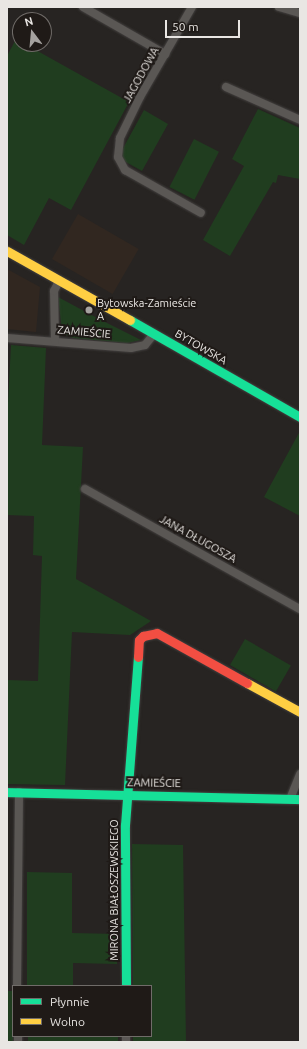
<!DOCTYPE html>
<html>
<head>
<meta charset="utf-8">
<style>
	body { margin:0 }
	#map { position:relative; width:307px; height:1049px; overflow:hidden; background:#272422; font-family:Ubuntu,sans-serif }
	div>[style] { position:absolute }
	.built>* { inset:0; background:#312720; transform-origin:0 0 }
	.green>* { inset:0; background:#203d1f; transform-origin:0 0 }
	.roads { filter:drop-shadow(0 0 1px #43403f) drop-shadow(0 0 1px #43403f) }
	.street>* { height:8px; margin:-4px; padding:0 4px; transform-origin:4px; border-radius:4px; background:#5a5754 }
	.fast>* { height:9px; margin:-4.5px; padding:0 4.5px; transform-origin:4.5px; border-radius:4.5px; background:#16e098 }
	.slow>* { height:9px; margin:-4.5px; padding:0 4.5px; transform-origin:4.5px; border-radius:4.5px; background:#ffcf43 }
	.jam>* { height:9px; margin:-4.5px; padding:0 4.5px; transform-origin:4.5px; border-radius:4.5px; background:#f24e42 }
	.dots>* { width:11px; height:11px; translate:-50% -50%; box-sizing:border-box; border:2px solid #1f1a17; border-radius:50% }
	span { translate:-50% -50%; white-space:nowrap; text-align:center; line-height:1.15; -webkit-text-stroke:4px #1f1a17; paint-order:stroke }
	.street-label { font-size:11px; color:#e9e6e3 }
	.poi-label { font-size:11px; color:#e9e6e3 }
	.left { translate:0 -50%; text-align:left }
	.frame { position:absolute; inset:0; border:8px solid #e9e6e3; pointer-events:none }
	.legend { position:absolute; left:12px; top:985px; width:140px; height:52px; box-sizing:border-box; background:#1f1a17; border:1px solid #706c69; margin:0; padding:5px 7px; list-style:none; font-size:12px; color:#e9e6e3 }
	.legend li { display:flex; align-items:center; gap:8px; height:20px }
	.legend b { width:20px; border:1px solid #706c69 }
	.north { position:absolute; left:12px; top:12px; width:40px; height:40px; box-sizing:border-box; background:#1f1a17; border:1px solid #706c69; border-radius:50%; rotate:344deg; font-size:11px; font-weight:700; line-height:16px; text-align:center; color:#e9e6e3 }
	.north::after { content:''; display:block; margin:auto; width:14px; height:18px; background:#a5a29f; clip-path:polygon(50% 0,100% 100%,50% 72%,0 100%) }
	.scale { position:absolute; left:165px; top:20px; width:75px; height:18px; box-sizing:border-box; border:2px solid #e9e6e3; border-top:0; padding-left:5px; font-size:12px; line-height:14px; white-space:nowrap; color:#e9e6e3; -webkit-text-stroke:3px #1f1a17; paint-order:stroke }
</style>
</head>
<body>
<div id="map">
	<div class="built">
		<div style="left:78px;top:214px;width:70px;height:52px;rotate:30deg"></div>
		<div style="clip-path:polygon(7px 269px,40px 287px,36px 332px,7px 329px)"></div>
	</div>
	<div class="green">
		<div style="clip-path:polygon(16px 39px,20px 44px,25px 44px,129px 102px,71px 210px,49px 198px,24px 245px,7px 235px,7px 56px)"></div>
		<div style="clip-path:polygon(258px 109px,300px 128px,300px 179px,278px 175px,276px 183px,273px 182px,230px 256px,203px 240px,244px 166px,232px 159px)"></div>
		<div style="clip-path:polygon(144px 110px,168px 124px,142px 171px,124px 161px,121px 152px)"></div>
		<div style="left:194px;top:139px;width:28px;height:54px;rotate:27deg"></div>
		<div style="clip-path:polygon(58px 297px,99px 319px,141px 340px,127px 343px,73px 338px,66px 335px,62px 331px)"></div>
		<div style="clip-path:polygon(11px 345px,46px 348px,42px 445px,83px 447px,76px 579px,151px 621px,130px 635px,72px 632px,65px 785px,7px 784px,7px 680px,38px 681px,42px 556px,33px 555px,34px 516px,7px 515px,7px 422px)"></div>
		<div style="clip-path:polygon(300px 431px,300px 516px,264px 497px)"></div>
		<div style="left:245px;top:639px;width:53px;height:30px;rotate:30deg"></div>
		<div style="clip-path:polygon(132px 844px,183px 845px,186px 1042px,133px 1042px,133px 1036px,151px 1036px,151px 986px,133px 986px)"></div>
		<div style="clip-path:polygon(27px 872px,72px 873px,72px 933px,118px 934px,117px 964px,73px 963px,73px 986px,27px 986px)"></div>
		<div style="clip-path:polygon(7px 991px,12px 991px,13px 1042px,7px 1042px)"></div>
		<div style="left:28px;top:1036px;width:90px;height:6px"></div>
	</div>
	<div class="roads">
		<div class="street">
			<div style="left:83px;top:7px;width:95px;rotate:29.8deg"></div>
			<div style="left:192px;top:7px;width:104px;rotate:120deg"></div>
			<div style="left:140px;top:97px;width:46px;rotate:116deg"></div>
			<div style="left:120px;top:138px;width:19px;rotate:96deg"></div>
			<div style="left:118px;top:157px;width:15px;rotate:62deg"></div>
			<div style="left:125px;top:170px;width:87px;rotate:29.5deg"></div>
			<div style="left:279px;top:7px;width:22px;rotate:16deg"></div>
			<div style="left:226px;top:87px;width:81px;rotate:24deg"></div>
			<div style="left:7px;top:338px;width:124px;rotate:4.6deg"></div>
			<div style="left:131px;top:348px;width:14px;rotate:-12deg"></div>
			<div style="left:145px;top:345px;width:14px;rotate:-51deg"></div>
			<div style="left:55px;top:341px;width:50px;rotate:-91.1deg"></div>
			<div style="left:54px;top:291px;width:11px;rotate:-63deg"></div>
			<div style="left:85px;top:489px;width:246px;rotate:29.2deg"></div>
			<div style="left:290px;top:799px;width:27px;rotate:-68deg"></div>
			<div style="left:17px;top:986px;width:194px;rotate:-89.4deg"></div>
			<div style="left:18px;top:1036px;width:6px;rotate:90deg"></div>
			<div style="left:126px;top:1036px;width:6px;rotate:90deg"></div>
		</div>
		<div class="fast">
			<div style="left:130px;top:320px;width:196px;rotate:29.7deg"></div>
			<div style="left:7px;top:792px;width:293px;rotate:1.4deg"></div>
			<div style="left:126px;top:986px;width:161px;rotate:-90.4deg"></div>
			<div style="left:125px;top:825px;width:169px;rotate:-85.6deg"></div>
		</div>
		<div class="slow">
			<div style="left:7px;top:251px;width:141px;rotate:29.3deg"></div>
			<div style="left:247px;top:683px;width:60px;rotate:28.7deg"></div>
		</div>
		<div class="jam">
			<div style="left:138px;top:657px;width:17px;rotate:-87deg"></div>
			<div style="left:139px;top:640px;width:6px;rotate:-45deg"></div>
			<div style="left:143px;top:636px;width:14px;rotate:-12deg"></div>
			<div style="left:157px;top:633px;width:103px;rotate:29.1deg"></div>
		</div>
	</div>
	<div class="dots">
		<div style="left:89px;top:310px;background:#a5a29f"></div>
	</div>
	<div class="street-label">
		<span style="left:141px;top:75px;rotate:-61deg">JAGODOWA</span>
		<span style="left:84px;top:332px;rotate:5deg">ZAMIEŚCIE</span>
		<span style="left:201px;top:347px;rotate:30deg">BYTOWSKA</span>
		<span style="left:198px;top:539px;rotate:29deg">JANA DŁUGOSZA</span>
		<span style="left:154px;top:783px;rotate:1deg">ZAMIEŚCIE</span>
		<span style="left:114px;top:890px;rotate:-90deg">MIRONA BIAŁOSZEWSKIEGO</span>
	</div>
	<div class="poi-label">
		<span class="left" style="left:97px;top:310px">Bytowska-Zamieście<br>A</span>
	</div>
	<div class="frame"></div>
	<ul class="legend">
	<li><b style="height:5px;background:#16e098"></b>Płynnie</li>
	<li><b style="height:5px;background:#ffcf43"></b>Wolno</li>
	</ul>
	<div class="north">N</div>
	<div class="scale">50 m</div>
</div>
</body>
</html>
